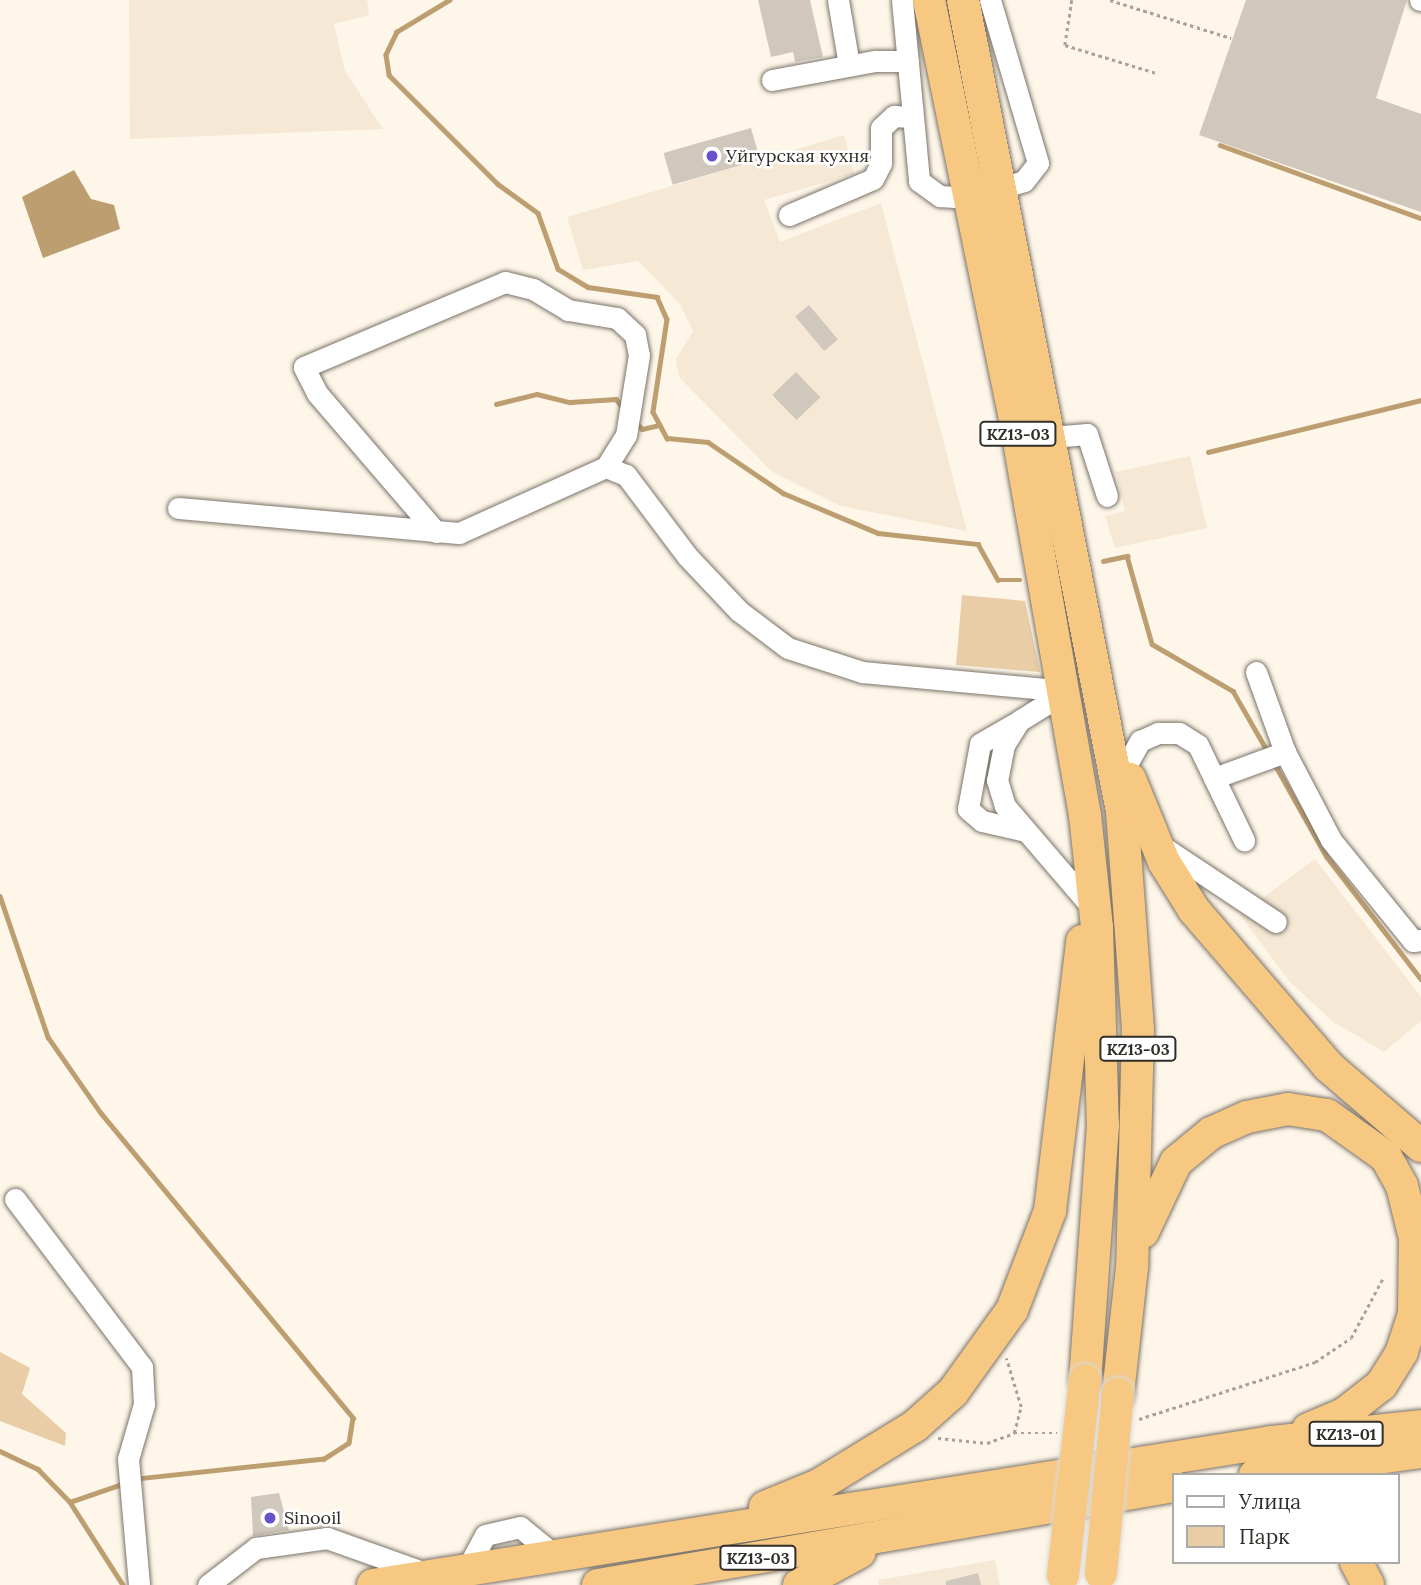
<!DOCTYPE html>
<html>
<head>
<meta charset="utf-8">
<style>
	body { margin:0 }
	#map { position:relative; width:1421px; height:1585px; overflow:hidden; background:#fef6e9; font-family:Lora,serif }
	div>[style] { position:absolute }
	.built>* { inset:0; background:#f5e8d5 }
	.green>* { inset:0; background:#e8cda6 }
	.water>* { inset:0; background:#bd9e70 }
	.stream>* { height:4.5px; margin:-2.25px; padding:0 2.25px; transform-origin:2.25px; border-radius:2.25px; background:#bd9e70 }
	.building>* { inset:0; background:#d0c8bc; transform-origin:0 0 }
	.path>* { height:2.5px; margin-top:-1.25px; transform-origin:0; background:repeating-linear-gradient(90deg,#a8a298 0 3.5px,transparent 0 7px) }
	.roads { filter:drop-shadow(0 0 2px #7b7369) drop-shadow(0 0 2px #7b7369) }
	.minor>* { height:21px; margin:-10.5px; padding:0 10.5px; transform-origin:10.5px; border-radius:10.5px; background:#fff }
	.highway>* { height:32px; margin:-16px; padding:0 16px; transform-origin:16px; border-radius:16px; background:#f7c881 }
	.bridges { filter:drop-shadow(0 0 2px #dad9d8) drop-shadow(0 0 2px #dad9d8) }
	.highway-bridge>* { height:32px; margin:-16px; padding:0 16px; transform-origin:16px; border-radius:16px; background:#f7c881 }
	.dots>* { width:19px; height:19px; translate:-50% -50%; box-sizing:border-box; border:4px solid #fff; border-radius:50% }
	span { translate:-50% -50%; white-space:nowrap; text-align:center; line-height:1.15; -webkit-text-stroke:5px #fff; paint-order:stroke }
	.shield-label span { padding:2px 5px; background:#fff; border:2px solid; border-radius:5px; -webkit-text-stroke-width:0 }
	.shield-label { font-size:16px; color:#312e29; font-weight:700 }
	.poi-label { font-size:18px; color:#312e29 }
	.left { translate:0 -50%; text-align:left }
	.legend { position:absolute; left:1172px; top:1473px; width:228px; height:91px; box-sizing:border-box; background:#fff; border:2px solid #adaba9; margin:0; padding:9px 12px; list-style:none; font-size:21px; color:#312e29 }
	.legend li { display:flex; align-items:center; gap:14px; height:35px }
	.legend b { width:35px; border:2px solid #adaba9 }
</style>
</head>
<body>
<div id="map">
	<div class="built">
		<div style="clip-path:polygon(129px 0,367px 0,369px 15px,334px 24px,345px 71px,383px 129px,130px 139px)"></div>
		<div style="clip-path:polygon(844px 135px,854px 174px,764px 200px,780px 242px,881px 203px,967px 531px,841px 506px,771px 471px,679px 377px,676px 359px,693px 331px,680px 304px,638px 261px,583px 270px,567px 217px)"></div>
		<div style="clip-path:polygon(1190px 456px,1207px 528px,1115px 548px,1105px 516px,1125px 511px,1116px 472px)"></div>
		<div style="clip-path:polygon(1315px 859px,1421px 997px,1421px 1021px,1384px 1052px,1332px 1021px,1289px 981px,1240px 915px)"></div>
		<div style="clip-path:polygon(995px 1560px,1000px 1585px,879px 1585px,878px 1580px)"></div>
	</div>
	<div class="green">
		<div style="clip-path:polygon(962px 595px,1025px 601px,1040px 672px,956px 665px)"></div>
		<div style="clip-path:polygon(0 1352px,30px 1368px,22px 1394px,66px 1433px,65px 1446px,0 1421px)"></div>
	</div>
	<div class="water">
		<div style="clip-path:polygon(74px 170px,91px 199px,114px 205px,120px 229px,43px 258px,22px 197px)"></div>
	</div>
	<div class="stream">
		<div style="left:450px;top:0;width:62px;rotate:148.9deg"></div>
		<div style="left:397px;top:32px;width:25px;rotate:116deg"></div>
		<div style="left:386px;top:55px;width:20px;rotate:81deg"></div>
		<div style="left:389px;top:75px;width:154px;rotate:45deg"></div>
		<div style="left:498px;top:184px;width:49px;rotate:35.9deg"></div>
		<div style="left:538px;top:213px;width:59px;rotate:70.3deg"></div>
		<div style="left:558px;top:269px;width:35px;rotate:31deg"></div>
		<div style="left:588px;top:287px;width:70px;rotate:8.2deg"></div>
		<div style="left:657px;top:297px;width:24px;rotate:66deg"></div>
		<div style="left:667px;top:319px;width:94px;rotate:98.6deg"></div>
		<div style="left:653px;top:412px;width:30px;rotate:62deg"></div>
		<div style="left:667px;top:438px;width:41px;rotate:5.6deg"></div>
		<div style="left:708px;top:442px;width:91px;rotate:34.2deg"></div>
		<div style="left:783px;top:493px;width:103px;rotate:22.8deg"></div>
		<div style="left:878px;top:533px;width:101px;rotate:6.3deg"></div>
		<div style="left:978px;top:544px;width:41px;rotate:60.9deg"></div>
		<div style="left:998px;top:580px;width:22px"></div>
		<div style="left:1220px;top:145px;width:214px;rotate:20deg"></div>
		<div style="left:496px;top:404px;width:42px;rotate:-13.7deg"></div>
		<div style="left:537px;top:394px;width:34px;rotate:14deg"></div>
		<div style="left:570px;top:402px;width:46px;rotate:-3.7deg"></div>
		<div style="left:616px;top:399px;width:11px;rotate:52deg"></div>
		<div style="left:636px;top:422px;width:9px;rotate:49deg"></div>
		<div style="left:642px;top:429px;width:18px;rotate:-13deg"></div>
		<div style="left:1208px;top:452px;width:219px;rotate:-13.7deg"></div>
		<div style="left:1103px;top:561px;width:25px;rotate:-12deg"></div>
		<div style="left:1127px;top:556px;width:91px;rotate:74.1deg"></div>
		<div style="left:1152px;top:644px;width:94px;rotate:30.1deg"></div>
		<div style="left:1233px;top:691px;width:70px;rotate:60.2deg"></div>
		<div style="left:1274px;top:763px;width:108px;rotate:60.6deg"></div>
		<div style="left:1327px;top:857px;width:154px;rotate:52.4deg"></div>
		<div style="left:0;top:896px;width:149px;rotate:71.2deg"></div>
		<div style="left:48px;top:1037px;width:93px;rotate:55.1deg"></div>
		<div style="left:101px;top:1113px;width:396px;rotate:50.4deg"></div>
		<div style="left:353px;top:1418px;width:25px;rotate:99deg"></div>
		<div style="left:349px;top:1443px;width:30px;rotate:147deg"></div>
		<div style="left:324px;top:1459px;width:189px;rotate:173.9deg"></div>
		<div style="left:0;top:1451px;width:42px;rotate:25.3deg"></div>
		<div style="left:38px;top:1469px;width:46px;rotate:45.9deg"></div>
		<div style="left:70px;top:1502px;width:98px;rotate:57.4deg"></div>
		<div style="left:70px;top:1502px;width:58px;rotate:-19.1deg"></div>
	</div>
	<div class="building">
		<div style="clip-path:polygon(758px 0,810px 0,823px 57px,795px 62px,793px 52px,771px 57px)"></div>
		<div style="clip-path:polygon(1246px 0,1407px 0,1376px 98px,1421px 114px,1421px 212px,1199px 135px)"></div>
		<div style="left:751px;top:128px;width:33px;height:91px;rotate:74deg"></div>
		<div style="left:809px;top:305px;width:45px;height:18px;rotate:50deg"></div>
		<div style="left:796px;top:372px;width:35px;height:33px;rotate:46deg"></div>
		<div style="clip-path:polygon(279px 1493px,289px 1530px,253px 1536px,251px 1497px)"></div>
		<div style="clip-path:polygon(978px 1573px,981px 1585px,946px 1585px,946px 1581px)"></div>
	</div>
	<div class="path">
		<div style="left:1072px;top:0;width:46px;rotate:98.8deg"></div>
		<div style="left:1065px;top:45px;width:95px;rotate:17.1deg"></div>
		<div style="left:1110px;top:0;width:127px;rotate:17.4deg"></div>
		<div style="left:1139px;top:1419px;width:185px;rotate:-17.9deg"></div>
		<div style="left:1315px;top:1362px;width:43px;rotate:-33.7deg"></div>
		<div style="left:1351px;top:1338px;width:68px;rotate:-61.9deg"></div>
		<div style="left:1014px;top:1433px;width:43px"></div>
		<div style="left:938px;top:1438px;width:49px;rotate:5.8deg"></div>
		<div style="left:987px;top:1443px;width:29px;rotate:-20deg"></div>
		<div style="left:1014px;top:1433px;width:27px;rotate:-75deg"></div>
		<div style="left:1021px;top:1407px;width:51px;rotate:-107deg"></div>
	</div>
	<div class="roads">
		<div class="minor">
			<div style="left:838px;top:0;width:66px;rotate:80.4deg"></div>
			<div style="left:902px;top:0;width:182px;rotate:84.6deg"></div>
			<div style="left:919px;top:181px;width:26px;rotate:36deg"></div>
			<div style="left:940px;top:196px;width:28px;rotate:4deg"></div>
			<div style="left:990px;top:0;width:170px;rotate:73.6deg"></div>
			<div style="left:1038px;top:163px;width:23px;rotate:128deg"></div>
			<div style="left:1024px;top:181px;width:27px;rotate:163deg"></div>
			<div style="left:1420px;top:0;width:1px"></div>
			<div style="left:772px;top:80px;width:105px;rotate:-10.5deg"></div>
			<div style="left:875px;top:61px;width:33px"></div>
			<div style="left:789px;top:215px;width:91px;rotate:-23.2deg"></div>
			<div style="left:873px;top:179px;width:18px;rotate:-63deg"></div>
			<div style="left:881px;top:163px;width:35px;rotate:-90deg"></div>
			<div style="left:881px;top:128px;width:18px;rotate:-43deg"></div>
			<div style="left:894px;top:116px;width:17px;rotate:3deg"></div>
			<div style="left:1052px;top:437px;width:35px;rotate:-5deg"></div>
			<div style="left:1087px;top:434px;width:65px;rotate:72.1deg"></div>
			<div style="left:178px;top:508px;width:282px;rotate:5.1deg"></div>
			<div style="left:459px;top:533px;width:161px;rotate:-24.2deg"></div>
			<div style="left:606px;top:467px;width:22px;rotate:22deg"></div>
			<div style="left:626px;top:475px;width:101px;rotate:53deg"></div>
			<div style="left:687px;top:556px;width:76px;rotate:46.6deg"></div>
			<div style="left:739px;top:611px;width:61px;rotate:37.1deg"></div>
			<div style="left:788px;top:648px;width:78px;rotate:18deg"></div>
			<div style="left:862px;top:672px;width:206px;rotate:5.3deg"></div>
			<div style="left:436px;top:532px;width:183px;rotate:-130.6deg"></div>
			<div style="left:317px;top:393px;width:29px;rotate:-117deg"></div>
			<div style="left:304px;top:367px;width:218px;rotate:-22.9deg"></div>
			<div style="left:505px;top:282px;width:29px;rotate:14deg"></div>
			<div style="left:533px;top:289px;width:41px;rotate:31deg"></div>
			<div style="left:568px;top:310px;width:50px;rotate:9.3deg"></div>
			<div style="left:617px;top:318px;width:25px;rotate:43deg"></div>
			<div style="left:635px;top:335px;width:20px;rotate:79deg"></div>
			<div style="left:639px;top:355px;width:81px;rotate:99.2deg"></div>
			<div style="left:626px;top:435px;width:38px;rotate:122deg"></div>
			<div style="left:1256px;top:672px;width:85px;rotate:70.1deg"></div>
			<div style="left:1067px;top:691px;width:57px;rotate:148deg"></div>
			<div style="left:1019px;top:721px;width:28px;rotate:122deg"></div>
			<div style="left:1004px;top:745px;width:36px;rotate:101deg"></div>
			<div style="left:997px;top:780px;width:27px;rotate:73deg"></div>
			<div style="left:1005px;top:806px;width:137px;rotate:49.4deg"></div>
			<div style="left:1014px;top:724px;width:39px;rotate:150deg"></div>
			<div style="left:980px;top:744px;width:66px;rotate:100.5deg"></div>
			<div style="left:968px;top:809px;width:18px;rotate:41deg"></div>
			<div style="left:982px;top:821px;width:45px;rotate:12.8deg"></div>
			<div style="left:1126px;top:766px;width:29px;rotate:-61deg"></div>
			<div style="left:1140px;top:741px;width:20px;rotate:-24deg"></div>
			<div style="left:1158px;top:733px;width:21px"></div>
			<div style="left:1179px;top:733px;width:22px;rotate:32deg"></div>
			<div style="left:1198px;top:745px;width:106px;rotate:64.2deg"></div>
			<div style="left:1214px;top:778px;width:76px;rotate:-20.1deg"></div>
			<div style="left:1285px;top:752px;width:99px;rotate:62.4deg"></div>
			<div style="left:1331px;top:840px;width:130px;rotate:50.9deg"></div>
			<div style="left:1413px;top:941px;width:8px;rotate:-7deg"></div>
			<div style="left:1160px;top:845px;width:139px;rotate:33.6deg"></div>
			<div style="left:15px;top:1199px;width:211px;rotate:52.9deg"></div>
			<div style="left:142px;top:1367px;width:37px;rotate:87deg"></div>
			<div style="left:144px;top:1404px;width:57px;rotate:106.2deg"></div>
			<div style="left:128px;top:1459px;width:126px;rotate:85deg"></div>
			<div style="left:467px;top:1569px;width:38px;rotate:-62deg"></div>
			<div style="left:485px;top:1535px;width:36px;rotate:-13deg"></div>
			<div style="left:520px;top:1527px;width:43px;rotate:39.3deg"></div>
			<div style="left:208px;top:1585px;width:61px;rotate:-37.6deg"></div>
			<div style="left:256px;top:1548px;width:72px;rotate:-8deg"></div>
			<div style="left:327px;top:1538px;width:107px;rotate:19.6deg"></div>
		</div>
		<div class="highway">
			<div style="left:929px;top:0;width:439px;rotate:78.4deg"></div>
			<div style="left:1017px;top:430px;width:391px;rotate:80deg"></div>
			<div style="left:1085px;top:815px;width:113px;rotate:83.9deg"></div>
			<div style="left:1097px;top:927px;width:198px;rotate:88.3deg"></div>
			<div style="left:1103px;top:1125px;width:256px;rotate:94deg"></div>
			<div style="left:963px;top:0;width:826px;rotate:78.91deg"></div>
			<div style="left:1122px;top:811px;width:219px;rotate:85.8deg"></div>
			<div style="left:1138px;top:1029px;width:238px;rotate:91.4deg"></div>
			<div style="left:1132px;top:1267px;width:128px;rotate:96.3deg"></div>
			<div style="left:1130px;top:779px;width:90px;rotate:67.7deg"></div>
			<div style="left:1164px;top:862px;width:57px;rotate:58deg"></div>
			<div style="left:1194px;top:910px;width:206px;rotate:49.3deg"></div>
			<div style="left:1328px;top:1066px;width:123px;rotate:40.7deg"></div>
			<div style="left:1143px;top:1232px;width:77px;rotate:-64.8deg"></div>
			<div style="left:1176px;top:1162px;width:45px;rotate:-39.6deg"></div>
			<div style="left:1211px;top:1133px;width:39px;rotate:-24deg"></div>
			<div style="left:1247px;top:1117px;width:42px;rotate:-11deg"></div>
			<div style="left:1288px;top:1109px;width:39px;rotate:9deg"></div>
			<div style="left:1327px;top:1115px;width:72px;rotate:35.4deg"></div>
			<div style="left:1386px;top:1157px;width:33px;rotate:61deg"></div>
			<div style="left:1402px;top:1186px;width:54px;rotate:76deg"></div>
			<div style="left:1415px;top:1238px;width:76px;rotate:90.8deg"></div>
			<div style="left:1414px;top:1314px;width:40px;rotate:108deg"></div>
			<div style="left:1402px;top:1352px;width:39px;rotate:122deg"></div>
			<div style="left:1381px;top:1385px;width:47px;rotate:141.9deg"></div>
			<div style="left:1344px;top:1414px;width:39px;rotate:157deg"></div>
			<div style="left:1255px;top:1475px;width:168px;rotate:-7.9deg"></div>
			<div style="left:765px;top:1507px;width:58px;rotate:-22.2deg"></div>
			<div style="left:819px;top:1485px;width:113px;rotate:-31.6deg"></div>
			<div style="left:915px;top:1426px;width:51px;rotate:-41.8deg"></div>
			<div style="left:953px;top:1392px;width:101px;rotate:-54.3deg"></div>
			<div style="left:1012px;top:1310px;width:106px;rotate:-69deg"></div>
			<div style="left:1050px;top:1211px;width:272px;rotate:-83.2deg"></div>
			<div style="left:1356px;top:1562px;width:26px;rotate:62deg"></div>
			<div style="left:373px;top:1585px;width:910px;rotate:-9.04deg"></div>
			<div style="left:1272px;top:1442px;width:150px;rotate:-6.1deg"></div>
			<div style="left:598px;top:1585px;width:584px;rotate:-9.75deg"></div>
			<div style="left:799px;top:1585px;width:69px;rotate:-28.4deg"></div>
		</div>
	</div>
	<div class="bridges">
		<div class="highway-bridge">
			<div style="left:1101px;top:1573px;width:180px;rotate:-84.6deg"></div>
			<div style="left:1063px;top:1575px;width:196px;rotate:-83.6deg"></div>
		</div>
	</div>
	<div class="dots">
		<div style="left:712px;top:156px;background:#6851ca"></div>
		<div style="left:270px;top:1518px;background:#6851ca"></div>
	</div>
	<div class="shield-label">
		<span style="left:1018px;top:434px">KZ13-03</span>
		<span style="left:1138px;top:1049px">KZ13-03</span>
		<span style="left:1346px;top:1434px">KZ13-01</span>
		<span style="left:758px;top:1558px">KZ13-03</span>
	</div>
	<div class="poi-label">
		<span class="left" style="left:726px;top:156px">Уйгурская кухня</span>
		<span class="left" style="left:284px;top:1518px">Sinooil</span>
	</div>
	<ul class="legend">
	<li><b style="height:9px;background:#fff"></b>Улица</li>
	<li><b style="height:19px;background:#e8cda6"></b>Парк</li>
	</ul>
</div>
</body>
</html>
